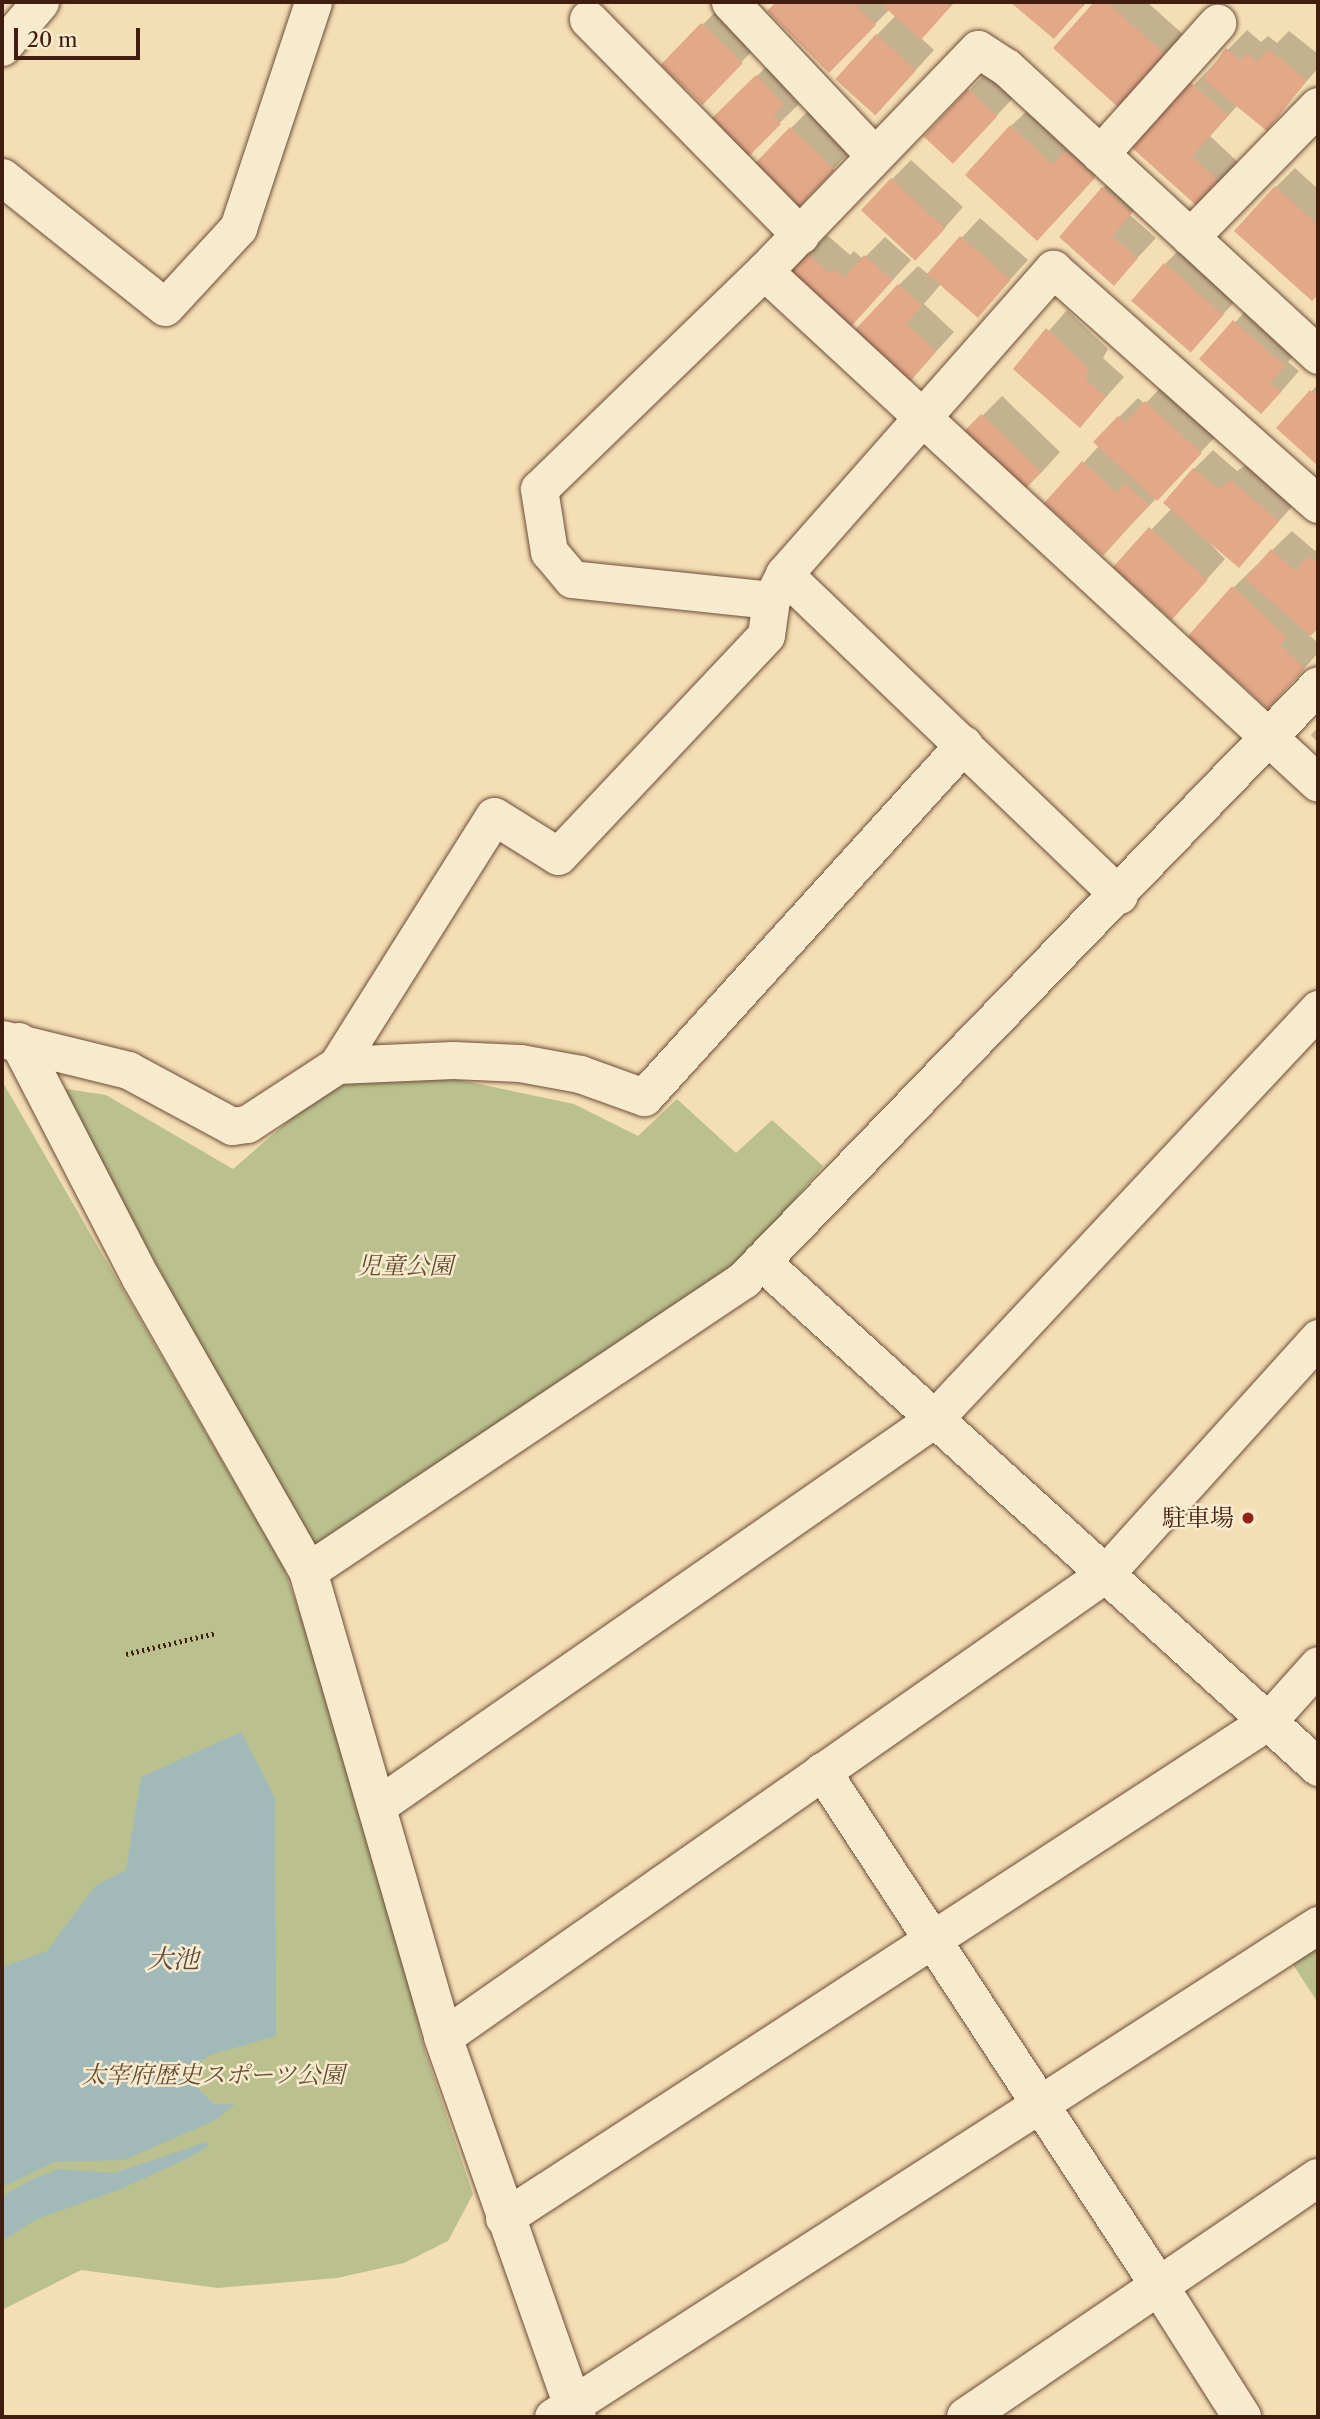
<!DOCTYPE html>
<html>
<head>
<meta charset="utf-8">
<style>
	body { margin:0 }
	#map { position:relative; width:1320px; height:2419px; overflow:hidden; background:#f4deb4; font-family:"Libre Caslon Text","Noto Serif JP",serif }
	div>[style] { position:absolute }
	.green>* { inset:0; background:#bbc18e }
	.water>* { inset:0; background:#a2b9b9 }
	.shadow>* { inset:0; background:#0003 }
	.building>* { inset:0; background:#e2a888; transform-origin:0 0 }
	.path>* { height:4.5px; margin-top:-2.25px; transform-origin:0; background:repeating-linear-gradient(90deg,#401d0e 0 2px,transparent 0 5.5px) }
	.roads { filter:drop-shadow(0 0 2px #6d4d38) drop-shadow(0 0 2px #6d4d38) }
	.street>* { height:37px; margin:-18.5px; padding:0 18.5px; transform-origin:18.5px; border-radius:18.5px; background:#f8eace }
	.secondary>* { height:38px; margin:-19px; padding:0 19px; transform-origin:19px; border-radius:19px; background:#f8eace }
	.dots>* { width:19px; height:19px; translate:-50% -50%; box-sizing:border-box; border:4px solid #f8eace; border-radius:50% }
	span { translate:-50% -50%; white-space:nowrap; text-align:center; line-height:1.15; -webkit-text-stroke:5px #f8eace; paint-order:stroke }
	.park-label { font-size:24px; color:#654e34; font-style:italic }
	.poi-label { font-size:24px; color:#401d0e }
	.right { translate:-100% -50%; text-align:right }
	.water-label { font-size:26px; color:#5d4c41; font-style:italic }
	.frame { position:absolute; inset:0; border:4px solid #401d0e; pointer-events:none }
	.scale { position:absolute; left:14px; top:28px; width:126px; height:32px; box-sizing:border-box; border:4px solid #401d0e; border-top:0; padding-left:9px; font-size:21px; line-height:24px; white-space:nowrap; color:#401d0e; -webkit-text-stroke:5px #f8eace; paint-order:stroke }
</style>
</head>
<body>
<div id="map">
	<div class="green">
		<div style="clip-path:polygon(450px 1078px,574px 1104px,638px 1136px,677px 1099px,736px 1153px,772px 1120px,823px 1166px,739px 1265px,312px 1550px,60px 1088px,106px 1095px,233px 1169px,337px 1079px)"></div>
		<div style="clip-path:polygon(2px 1081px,284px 1568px,369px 1812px,424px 2048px,473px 2194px,448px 2241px,404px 2263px,337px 2278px,218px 2288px,81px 2270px,2px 2310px)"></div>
		<div style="clip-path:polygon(1318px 1942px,1318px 2003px,1290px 1960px)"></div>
	</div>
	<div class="water">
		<div style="clip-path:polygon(241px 1732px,275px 1797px,276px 2036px,210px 2055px,183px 2074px,214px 2104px,235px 2104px,216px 2120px,124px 2160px,54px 2162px,2px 2187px,2px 1967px,47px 1951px,96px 1885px,126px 1870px,141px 1777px)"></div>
		<div style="clip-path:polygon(206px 2142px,209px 2146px,190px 2157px,121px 2189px,37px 2219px,2px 2241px,2px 2197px,28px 2181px,59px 2169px,115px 2173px)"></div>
	</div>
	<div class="shadow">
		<div style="clip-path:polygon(779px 2px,955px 2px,921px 38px,934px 50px,894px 94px,877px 35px,896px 15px,890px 9px,829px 70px,769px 11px)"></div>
		<div style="clip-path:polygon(1013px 2px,1087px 2px,1054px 37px)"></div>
		<div style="clip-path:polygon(1096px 2px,1147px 2px,1185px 36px,1139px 87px,1055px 47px)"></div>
		<div style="clip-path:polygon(722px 5px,761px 42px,721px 83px,663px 65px)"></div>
		<div style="clip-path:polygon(1247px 30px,1261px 42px,1268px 36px,1277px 43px,1289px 31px,1318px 54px,1318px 68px,1267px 128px,1238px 105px,1210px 136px,1238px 162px,1217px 185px,1134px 147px)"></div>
		<div style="clip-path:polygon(776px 57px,802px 84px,791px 95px,799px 104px,748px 154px,714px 119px)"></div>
		<div style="clip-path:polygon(988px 71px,1015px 96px,972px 142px,969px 91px)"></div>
		<div style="clip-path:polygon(1031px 107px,1113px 157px,1056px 220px,1011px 126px)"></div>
		<div style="clip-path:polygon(810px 109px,852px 149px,817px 186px,791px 128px)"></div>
		<div style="clip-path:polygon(911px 160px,963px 207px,935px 239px,892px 179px)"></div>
		<div style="clip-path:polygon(1295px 168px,1318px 189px,1318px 293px,1312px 299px,1276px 187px)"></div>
		<div style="clip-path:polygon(1122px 169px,1150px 193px,1130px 215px,1156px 238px,1114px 283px,1103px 188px)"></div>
		<div style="clip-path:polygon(980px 218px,1028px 260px,995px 296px,941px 284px,924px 304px,954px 332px,907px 383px,899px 285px,918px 266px,928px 274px)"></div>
		<div style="clip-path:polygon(827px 235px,850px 255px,854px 251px,863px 259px,885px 237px,911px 260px,867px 308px,808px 255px)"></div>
		<div style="clip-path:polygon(1184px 245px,1241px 295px,1189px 351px,1165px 264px)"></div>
		<div style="clip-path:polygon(1254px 302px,1303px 345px,1288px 362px,1299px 371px,1280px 393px,1201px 359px)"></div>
		<div style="clip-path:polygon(1067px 310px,1108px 349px,1103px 358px,1124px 377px,1080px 426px,1016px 369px)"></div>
		<div style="clip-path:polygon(1165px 383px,1220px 432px,1103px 554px,1046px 503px,1099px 446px,1095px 442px,1119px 417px,1138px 398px,1145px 404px)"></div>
		<div style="clip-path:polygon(1318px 384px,1318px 463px,1279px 428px)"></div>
		<div style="clip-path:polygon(1002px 396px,1060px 452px,1041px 473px,963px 435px)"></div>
		<div style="clip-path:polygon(1213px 450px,1237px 471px,1251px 462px,1297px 501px,1239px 566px,1197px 530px,1225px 559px,1190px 598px,1116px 567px,1172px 508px,1194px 469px)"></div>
		<div style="clip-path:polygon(1292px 531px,1315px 551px,1318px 548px,1318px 626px,1309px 635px,1318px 643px,1318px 653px,1288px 687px,1233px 588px)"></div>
		<div style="clip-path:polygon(1318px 727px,1318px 743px,1311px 735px)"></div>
	</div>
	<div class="building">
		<div style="clip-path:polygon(776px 2px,852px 2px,876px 25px,829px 73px,767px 11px)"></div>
		<div style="clip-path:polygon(879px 2px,946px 2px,951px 6px,921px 40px)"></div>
		<div style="clip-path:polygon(1010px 2px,1086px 2px,1054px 39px)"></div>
		<div style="clip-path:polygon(1094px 2px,1107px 2px,1167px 56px,1120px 109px,1053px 48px)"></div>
		<div style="left:701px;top:23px;width:58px;height:58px;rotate:44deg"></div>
		<div style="left:876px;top:34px;width:54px;height:61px;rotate:42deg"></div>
		<div style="clip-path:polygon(1226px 48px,1240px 60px,1248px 54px,1258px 62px,1268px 49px,1307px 80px,1267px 131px,1203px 79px)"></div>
		<div style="clip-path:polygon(756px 75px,784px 104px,773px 116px,781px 124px,748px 157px,711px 119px)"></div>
		<div style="clip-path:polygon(1190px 82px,1228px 116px,1192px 156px,1220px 182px,1198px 207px,1131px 147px)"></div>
		<div style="left:968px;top:89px;width:40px;height:65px;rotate:43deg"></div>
		<div style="clip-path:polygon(1010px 125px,1052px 165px,1066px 150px,1095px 178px,1037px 241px,965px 175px)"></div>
		<div style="left:790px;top:127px;width:62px;height:52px;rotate:44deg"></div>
		<div style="left:891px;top:178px;width:74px;height:44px;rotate:43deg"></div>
		<div style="clip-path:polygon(1275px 186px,1318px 225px,1318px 295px,1312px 301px,1234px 231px)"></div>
		<div style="clip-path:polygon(1102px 187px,1132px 213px,1112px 236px,1138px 258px,1114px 286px,1059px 237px)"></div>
		<div style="left:960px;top:236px;width:67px;height:50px;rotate:41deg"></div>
		<div style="clip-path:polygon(807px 253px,829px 273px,834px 269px,844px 278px,864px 255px,893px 280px,848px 330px,787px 275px)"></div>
		<div style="left:1164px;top:263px;width:79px;height:50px;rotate:41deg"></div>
		<div style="clip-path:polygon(898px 284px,922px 306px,906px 324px,936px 352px,907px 385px,851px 334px)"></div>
		<div style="clip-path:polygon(1233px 320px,1285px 366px,1270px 383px,1281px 392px,1261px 414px,1199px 359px)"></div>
		<div style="clip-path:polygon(1046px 328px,1089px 369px,1085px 378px,1106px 397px,1080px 428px,1013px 369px)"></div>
		<div style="clip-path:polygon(1310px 390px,1318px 397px,1318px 466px,1276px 428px)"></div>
		<div style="clip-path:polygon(1145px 401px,1202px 453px,1157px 501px,1093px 442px,1118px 416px,1125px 423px)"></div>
		<div style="left:981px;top:414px;width:84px;height:30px;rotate:44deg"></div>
		<div style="clip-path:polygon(1082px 461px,1117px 493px,1125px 483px,1149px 505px,1103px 556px,1044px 503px)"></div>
		<div style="clip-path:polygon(1193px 468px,1217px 489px,1231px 480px,1279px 521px,1239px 568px,1163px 503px)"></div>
		<div style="left:1149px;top:527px;width:79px;height:54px;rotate:42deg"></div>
		<div style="clip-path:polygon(1271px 549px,1296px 571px,1308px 556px,1318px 564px,1318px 628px,1311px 636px,1245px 579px)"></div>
		<div style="clip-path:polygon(1232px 586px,1287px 637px,1280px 645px,1305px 668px,1268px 709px,1188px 636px)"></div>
	</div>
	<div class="path">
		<div style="left:126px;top:1654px;width:92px;rotate:-13.1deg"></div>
	</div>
	<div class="roads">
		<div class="street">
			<div style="left:730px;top:2px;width:210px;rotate:46.7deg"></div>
			<div style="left:588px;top:19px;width:303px;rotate:45.5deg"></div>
			<div style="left:2px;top:47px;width:59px;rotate:-49.8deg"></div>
			<div style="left:1100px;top:154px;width:176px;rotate:-48.2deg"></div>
			<div style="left:2px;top:177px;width:208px;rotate:38.6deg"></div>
			<div style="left:165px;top:307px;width:108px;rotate:-47.3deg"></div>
			<div style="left:238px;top:228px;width:238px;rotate:-71.6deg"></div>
			<div style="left:1190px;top:237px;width:183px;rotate:-45.7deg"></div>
			<div style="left:764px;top:271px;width:754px;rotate:42.74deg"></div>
			<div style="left:784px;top:574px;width:464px;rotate:43.8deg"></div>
			<div style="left:771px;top:600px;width:200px;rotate:-174deg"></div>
			<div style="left:572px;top:579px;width:35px;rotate:-130deg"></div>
			<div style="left:549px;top:552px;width:64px;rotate:-99deg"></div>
			<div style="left:539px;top:489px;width:313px;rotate:-44.1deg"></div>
			<div style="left:764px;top:271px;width:308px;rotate:-46.1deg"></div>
			<div style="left:978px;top:49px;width:33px;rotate:33deg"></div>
			<div style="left:1006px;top:67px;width:425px;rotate:42.7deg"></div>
			<div style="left:2px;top:1039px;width:130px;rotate:13.8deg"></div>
			<div style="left:128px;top:1070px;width:118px;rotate:28.3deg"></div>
			<div style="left:232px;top:1126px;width:15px;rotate:-8deg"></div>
			<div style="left:247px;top:1124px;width:108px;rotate:-33.2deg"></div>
			<div style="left:337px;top:1065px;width:294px;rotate:-57.8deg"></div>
			<div style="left:494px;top:816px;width:75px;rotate:32deg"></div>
			<div style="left:558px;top:856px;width:303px;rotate:-46.7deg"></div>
			<div style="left:766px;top:635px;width:35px;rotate:-82deg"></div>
			<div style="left:771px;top:600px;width:29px;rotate:-63deg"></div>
			<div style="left:784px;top:574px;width:407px;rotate:-48.6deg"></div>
			<div style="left:1053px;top:269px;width:354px;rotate:41.6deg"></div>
			<div style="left:337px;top:1065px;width:116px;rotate:-2.5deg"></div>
			<div style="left:453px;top:1060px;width:67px;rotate:2.6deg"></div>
			<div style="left:520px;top:1063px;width:61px;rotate:10.4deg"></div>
			<div style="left:580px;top:1074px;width:68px;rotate:19.8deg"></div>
			<div style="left:644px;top:1097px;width:476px;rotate:-47.8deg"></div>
			<div style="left:761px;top:1261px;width:753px;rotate:42.25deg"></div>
			<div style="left:308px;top:1571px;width:523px;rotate:-33.78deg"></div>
			<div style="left:743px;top:1280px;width:827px;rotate:-45.98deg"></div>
			<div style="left:822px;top:1771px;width:615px;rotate:56.8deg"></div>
			<div style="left:377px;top:1806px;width:678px;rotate:-34.79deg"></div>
			<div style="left:934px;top:1419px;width:562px;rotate:-46.88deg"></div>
			<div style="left:443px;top:2037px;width:808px;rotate:-34.97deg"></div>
			<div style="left:1105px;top:1574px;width:318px;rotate:-47.9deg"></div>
			<div style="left:504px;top:2218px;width:911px;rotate:-33.04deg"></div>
			<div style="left:1268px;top:1721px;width:75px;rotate:-48.2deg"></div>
			<div style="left:553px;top:2417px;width:910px;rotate:-32.75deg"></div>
		</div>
		<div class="secondary">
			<div style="left:19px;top:1042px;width:266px;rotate:62.7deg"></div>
			<div style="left:141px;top:1278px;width:337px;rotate:60.3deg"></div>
			<div style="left:308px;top:1571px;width:485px;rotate:73.8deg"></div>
			<div style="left:443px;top:2037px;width:403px;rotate:70.6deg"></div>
			<div style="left:1159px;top:2286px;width:155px;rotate:57.6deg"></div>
			<div style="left:966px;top:2417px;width:425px;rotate:-34.2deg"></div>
		</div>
	</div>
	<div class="dots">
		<div style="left:1248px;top:1518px;background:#8f2418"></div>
	</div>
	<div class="park-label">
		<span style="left:405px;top:1266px">児童公園</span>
		<span style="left:213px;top:2075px">太宰府歴史スポーツ公園</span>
	</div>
	<div class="poi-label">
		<span class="right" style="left:1234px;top:1518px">駐車場</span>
	</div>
	<div class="water-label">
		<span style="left:173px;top:1960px">大池</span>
	</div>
	<div class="frame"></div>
	<div class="scale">20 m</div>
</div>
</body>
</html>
